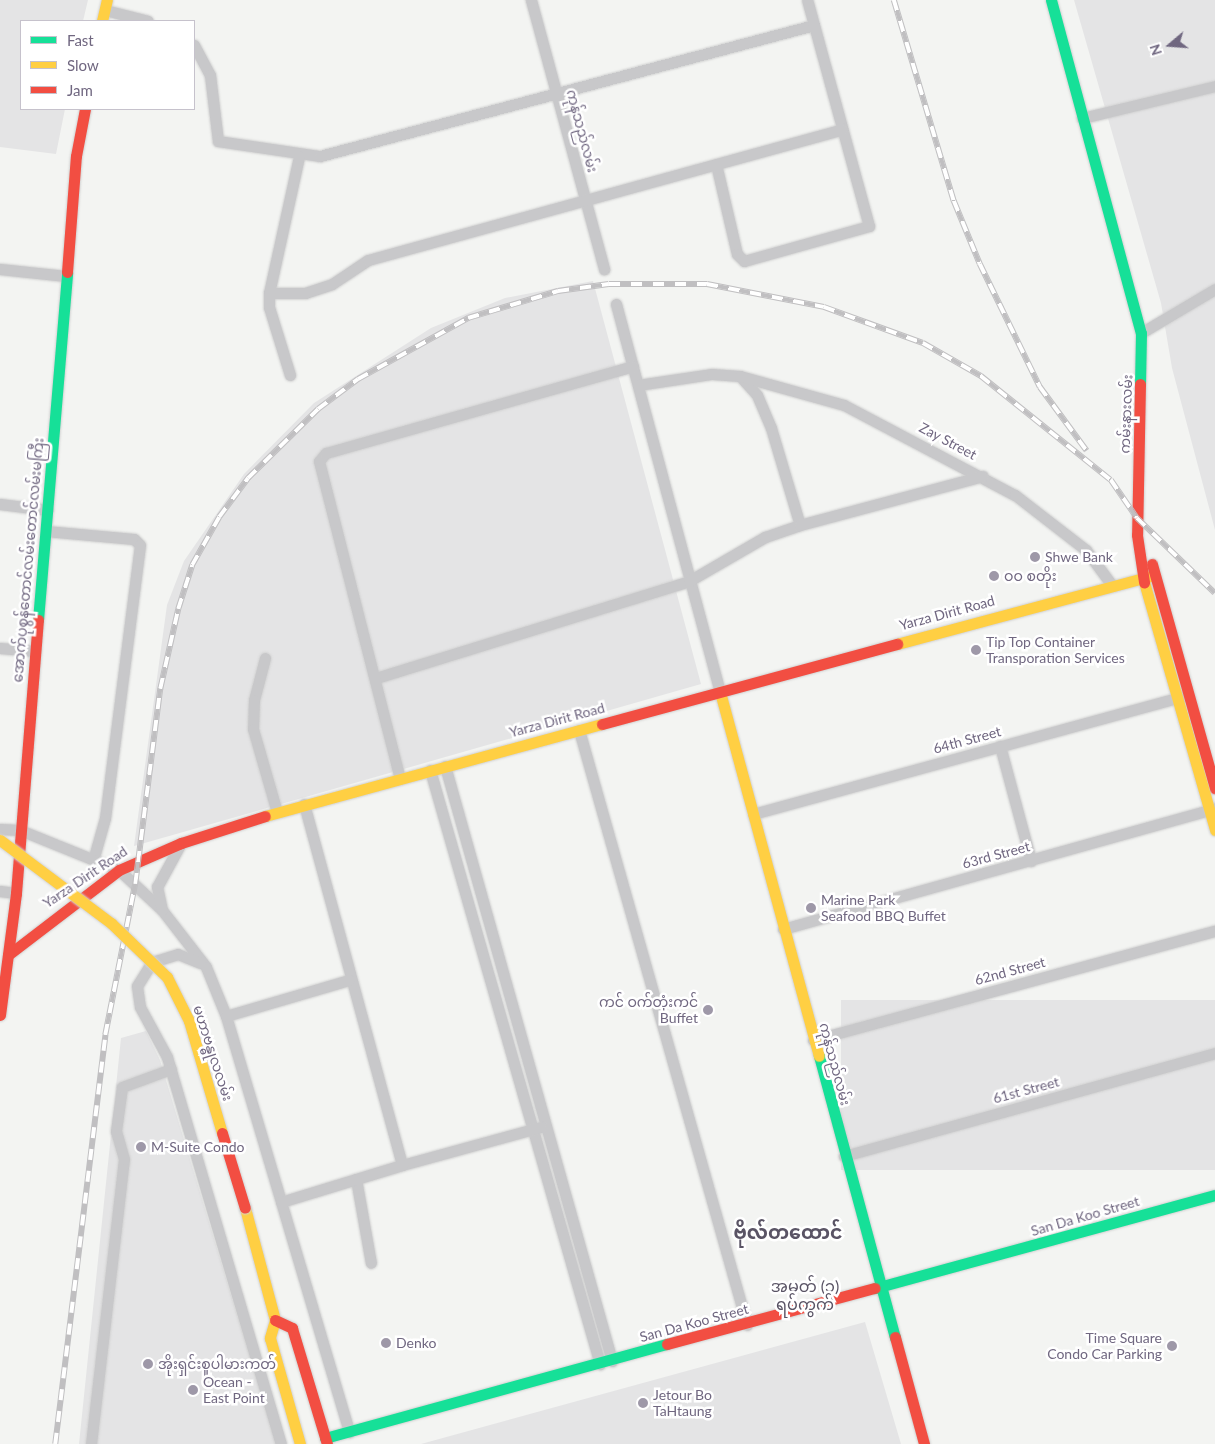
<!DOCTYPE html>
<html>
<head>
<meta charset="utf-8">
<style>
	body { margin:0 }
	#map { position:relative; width:1215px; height:1444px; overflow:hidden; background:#f3f4f2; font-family:Lato,"Noto Sans Myanmar",sans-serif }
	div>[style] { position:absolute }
	.built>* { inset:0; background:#e4e4e5; transform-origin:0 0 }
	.roads { filter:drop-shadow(0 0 1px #d0d0d0) drop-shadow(0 0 1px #d0d0d0) }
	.street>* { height:11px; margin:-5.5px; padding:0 5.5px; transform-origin:5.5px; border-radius:5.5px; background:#c8c8ca }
	.fast>* { height:11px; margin:-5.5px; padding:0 5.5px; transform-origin:5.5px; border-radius:5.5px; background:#16e098 }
	.slow>* { height:11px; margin:-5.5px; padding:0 5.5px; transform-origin:5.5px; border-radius:5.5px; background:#ffcf43 }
	.jam>* { height:11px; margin:-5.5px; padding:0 5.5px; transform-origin:5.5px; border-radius:5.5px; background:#f24e42 }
	.rail>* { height:5.5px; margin-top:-2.75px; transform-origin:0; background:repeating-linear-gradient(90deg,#fff 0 11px,#c0bfc1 0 22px); box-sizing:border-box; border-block:1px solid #c0bfc1 }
	.bridges { filter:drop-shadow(0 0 1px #d1d1d2) drop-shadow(0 0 1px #d1d1d2) }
	.slow-bridge>* { height:11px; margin:-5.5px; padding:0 5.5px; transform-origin:5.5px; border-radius:5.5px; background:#ffcf43 }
	.jam-bridge>* { height:11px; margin:-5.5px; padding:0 5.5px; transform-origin:5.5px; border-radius:5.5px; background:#f24e42 }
	.dots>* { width:14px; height:14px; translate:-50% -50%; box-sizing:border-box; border:2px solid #fff; border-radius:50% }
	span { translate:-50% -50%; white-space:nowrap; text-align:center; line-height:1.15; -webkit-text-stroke:5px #fff; paint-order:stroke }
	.street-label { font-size:14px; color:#706780 }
	.poi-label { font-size:14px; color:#706780 }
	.left { translate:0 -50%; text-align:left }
	.right { translate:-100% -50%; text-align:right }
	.quarter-label { font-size:16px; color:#5a5465 }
	.district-label { font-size:19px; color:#5a5465; font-weight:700 }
	.legend { position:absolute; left:20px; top:20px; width:175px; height:90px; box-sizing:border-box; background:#fff; border:1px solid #c6c2cc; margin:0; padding:6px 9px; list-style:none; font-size:15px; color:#706780 }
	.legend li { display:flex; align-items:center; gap:10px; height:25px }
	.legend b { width:25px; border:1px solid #c6c2cc }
	.north { position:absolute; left:1145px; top:20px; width:50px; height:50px; -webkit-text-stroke:4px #fff; paint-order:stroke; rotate:252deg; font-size:14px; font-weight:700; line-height:20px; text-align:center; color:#706780 }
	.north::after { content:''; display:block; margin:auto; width:18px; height:22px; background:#706780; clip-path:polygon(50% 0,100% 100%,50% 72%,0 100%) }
</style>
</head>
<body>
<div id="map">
	<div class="built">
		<div style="clip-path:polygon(0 0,88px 0,83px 21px,21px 21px,21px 109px,65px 109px,56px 154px,0 147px)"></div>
		<div style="clip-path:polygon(1074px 0,1215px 0,1215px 530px,1172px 368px,1161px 303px)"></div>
		<div style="clip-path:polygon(593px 281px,701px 684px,134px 846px,167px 605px,184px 561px,244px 474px,314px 403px,431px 328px,505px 298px)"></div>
		<div style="left:1215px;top:1000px;width:170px;height:374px;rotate:90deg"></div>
		<div style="clip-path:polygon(146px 1031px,160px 1060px,276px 1444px,79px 1444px,121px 1038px)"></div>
		<div style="clip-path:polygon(865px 1322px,901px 1444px,421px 1444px)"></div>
	</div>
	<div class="roads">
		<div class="street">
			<div style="left:531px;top:0;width:279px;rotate:74.8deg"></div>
			<div style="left:105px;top:10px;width:44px;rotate:14.3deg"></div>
			<div style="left:194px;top:45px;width:34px;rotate:62deg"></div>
			<div style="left:210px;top:75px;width:66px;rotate:83.1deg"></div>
			<div style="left:218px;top:141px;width:103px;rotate:8.4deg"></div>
			<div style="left:320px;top:156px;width:511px;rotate:-14.85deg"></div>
			<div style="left:1082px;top:118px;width:137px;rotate:-13.5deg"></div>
			<div style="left:716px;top:164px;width:92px;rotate:76.9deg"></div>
			<div style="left:737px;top:254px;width:10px;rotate:45deg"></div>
			<div style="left:744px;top:261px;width:130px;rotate:-15.6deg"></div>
			<div style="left:869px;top:226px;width:234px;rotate:-105.3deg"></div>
			<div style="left:0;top:269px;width:66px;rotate:6.1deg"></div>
			<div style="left:269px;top:293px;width:36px"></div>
			<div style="left:305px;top:293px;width:28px;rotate:-18deg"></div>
			<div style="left:332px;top:284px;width:43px;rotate:-33.7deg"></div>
			<div style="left:368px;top:260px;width:492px;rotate:-15.4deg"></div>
			<div style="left:616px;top:304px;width:402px;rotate:75deg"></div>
			<div style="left:1141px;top:333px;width:86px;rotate:-30.7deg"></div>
			<div style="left:290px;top:375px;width:71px;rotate:-107.2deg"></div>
			<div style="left:269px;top:307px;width:14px;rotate:-90deg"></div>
			<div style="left:269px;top:293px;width:140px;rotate:-77.6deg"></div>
			<div style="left:740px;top:376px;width:25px;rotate:48deg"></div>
			<div style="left:757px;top:395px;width:36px;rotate:67deg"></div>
			<div style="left:771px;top:428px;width:101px;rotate:73.4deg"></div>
			<div style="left:638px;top:385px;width:75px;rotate:-8.5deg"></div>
			<div style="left:712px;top:374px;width:28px;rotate:4deg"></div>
			<div style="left:740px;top:376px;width:108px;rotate:15.6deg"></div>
			<div style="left:844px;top:405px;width:193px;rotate:27.8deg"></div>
			<div style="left:1015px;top:495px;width:90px;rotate:37.8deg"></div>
			<div style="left:1086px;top:550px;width:42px;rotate:53.7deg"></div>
			<div style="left:0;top:504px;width:48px;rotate:7.1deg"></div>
			<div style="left:46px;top:531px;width:88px;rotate:5.2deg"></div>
			<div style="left:134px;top:539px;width:8px;rotate:45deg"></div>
			<div style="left:140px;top:545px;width:275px;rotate:97.3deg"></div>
			<div style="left:105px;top:818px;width:41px;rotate:105.8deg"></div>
			<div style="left:0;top:648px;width:35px;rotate:5deg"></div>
			<div style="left:265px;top:658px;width:43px;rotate:104.7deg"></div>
			<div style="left:254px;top:700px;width:29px;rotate:92deg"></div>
			<div style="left:253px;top:729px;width:86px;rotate:73.9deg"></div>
			<div style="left:376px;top:678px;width:328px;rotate:-17.2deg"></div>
			<div style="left:689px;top:581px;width:88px;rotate:-30.1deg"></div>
			<div style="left:765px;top:537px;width:37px;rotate:-19deg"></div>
			<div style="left:800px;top:525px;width:189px;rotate:-15deg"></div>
			<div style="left:579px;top:730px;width:618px;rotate:74.23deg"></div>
			<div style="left:1000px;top:746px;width:119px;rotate:74.9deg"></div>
			<div style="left:445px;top:766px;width:618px;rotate:74.32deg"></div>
			<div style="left:430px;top:770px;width:618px;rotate:74.03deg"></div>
			<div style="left:400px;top:779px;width:328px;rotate:-104.3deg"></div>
			<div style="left:319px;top:461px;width:11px;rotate:-49deg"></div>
			<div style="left:326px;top:453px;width:319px;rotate:-15.8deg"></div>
			<div style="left:304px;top:804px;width:374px;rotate:74.8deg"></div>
			<div style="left:402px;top:1165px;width:144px;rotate:-15.3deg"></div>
			<div style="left:753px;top:814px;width:447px;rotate:-15.3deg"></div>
			<div style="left:0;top:829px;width:20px;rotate:3deg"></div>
			<div style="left:20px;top:830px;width:107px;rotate:22deg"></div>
			<div style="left:119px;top:870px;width:59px;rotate:42.9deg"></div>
			<div style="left:162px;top:910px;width:72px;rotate:52.3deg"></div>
			<div style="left:206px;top:967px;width:53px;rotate:67.8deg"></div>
			<div style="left:226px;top:1016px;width:434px;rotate:73.5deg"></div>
			<div style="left:0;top:891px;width:16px;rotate:7deg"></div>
			<div style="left:162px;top:910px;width:24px;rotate:-102deg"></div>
			<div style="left:157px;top:887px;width:50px;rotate:-61.4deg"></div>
			<div style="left:783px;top:929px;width:449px;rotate:-15.6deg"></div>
			<div style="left:200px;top:963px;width:24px;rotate:-158deg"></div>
			<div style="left:178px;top:954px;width:27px;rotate:163deg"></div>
			<div style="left:152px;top:962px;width:28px;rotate:122deg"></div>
			<div style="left:137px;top:986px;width:21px;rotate:82deg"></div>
			<div style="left:140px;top:1007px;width:57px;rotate:61.6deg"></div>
			<div style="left:167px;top:1057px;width:403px;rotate:73.6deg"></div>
			<div style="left:226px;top:1016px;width:128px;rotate:-16.3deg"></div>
			<div style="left:813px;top:1040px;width:417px;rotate:-15.2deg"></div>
			<div style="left:844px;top:1156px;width:385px;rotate:-15.5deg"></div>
			<div style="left:356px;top:1179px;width:85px;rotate:79.9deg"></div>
			<div style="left:281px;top:1202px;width:127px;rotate:-17deg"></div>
			<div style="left:91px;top:1444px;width:287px;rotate:-83.4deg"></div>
			<div style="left:124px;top:1159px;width:29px;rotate:-106deg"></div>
			<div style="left:116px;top:1131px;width:44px;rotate:-82.2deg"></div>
			<div style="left:122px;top:1087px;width:52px;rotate:-20.2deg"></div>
		</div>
		<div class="fast">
			<div style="left:1051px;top:0;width:345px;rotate:74.9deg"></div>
			<div style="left:1141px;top:333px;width:51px;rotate:91.1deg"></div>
			<div style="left:38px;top:620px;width:349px;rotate:-85.2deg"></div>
			<div style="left:819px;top:1056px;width:291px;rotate:74.9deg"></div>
			<div style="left:875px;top:1288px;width:352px;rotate:-15.3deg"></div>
			<div style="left:325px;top:1438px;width:355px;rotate:-15.4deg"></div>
		</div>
		<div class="slow">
			<div style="left:102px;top:21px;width:22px;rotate:-77deg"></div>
			<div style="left:1144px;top:582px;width:258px;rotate:74deg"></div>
			<div style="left:897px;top:644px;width:266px;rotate:-15deg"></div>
			<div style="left:720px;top:692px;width:377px;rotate:74.8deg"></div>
			<div style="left:265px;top:816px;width:349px;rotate:-15.3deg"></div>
			<div style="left:245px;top:1208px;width:116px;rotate:75deg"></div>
			<div style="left:275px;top:1320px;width:19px;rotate:106deg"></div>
			<div style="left:270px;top:1338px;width:110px;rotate:74.2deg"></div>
		</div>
		<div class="jam">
			<div style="left:67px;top:272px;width:116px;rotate:-85.6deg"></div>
			<div style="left:76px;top:156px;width:48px;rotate:-79.2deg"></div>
			<div style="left:1140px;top:384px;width:151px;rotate:91.1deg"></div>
			<div style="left:1137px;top:535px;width:48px;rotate:81.5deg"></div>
			<div style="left:1152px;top:564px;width:233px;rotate:74.3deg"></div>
			<div style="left:602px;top:724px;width:306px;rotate:-15.2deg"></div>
			<div style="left:8px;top:955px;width:140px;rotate:-37.4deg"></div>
			<div style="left:119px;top:870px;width:68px;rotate:-23.5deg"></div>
			<div style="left:181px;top:843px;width:88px;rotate:-17.8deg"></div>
			<div style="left:0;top:1015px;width:123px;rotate:-82.5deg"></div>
			<div style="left:16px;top:893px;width:274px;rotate:-85.4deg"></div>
			<div style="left:275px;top:1320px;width:19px;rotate:25deg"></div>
			<div style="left:292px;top:1328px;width:121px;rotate:73.2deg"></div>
			<div style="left:895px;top:1337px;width:111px;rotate:74.8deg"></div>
			<div style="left:667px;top:1344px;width:215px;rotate:-15.1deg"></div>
		</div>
	</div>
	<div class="rail">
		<div style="left:894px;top:0;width:210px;rotate:73.4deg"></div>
		<div style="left:954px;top:201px;width:68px;rotate:67.6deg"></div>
		<div style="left:980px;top:264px;width:137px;rotate:64deg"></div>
		<div style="left:1040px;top:387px;width:79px;rotate:53.7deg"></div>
		<div style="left:55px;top:1444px;width:412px;rotate:-83deg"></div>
		<div style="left:105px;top:1035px;width:154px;rotate:-78.8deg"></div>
		<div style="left:135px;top:884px;width:197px;rotate:-82.7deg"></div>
		<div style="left:160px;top:689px;width:82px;rotate:-77.3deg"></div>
		<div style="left:178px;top:609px;width:46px;rotate:-72.3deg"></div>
		<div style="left:192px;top:565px;width:55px;rotate:-60.6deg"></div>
		<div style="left:219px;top:517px;width:49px;rotate:-53.4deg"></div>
		<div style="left:248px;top:478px;width:98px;rotate:-44.6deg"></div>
		<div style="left:318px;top:409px;width:50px;rotate:-36.9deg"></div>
		<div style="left:358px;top:379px;width:126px;rotate:-29deg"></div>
		<div style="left:468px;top:318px;width:94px;rotate:-16.7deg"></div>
		<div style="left:558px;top:291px;width:51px;rotate:-7.8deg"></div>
		<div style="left:609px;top:284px;width:98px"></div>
		<div style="left:707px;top:284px;width:119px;rotate:11.1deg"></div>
		<div style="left:824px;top:307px;width:105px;rotate:20deg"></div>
		<div style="left:923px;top:343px;width:67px;rotate:29.6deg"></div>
		<div style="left:981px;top:376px;width:166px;rotate:38.7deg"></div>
		<div style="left:1111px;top:480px;width:46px;rotate:55.6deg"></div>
		<div style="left:1137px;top:518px;width:108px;rotate:43.9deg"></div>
	</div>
	<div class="bridges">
		<div class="slow-bridge">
			<div style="left:0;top:840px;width:139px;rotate:36.8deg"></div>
			<div style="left:111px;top:923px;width:78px;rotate:44deg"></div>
			<div style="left:167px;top:977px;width:49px;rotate:63.4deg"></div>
			<div style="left:189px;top:1021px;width:117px;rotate:73.6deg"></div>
		</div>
		<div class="jam-bridge">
			<div style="left:222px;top:1133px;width:78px;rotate:73deg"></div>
		</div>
	</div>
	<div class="dots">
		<div style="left:1035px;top:557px;background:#9e98a8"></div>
		<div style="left:994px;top:576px;background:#9e98a8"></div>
		<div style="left:976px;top:650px;background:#9e98a8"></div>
		<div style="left:811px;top:908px;background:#9e98a8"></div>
		<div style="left:708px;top:1010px;background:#9e98a8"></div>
		<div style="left:141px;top:1147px;background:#9e98a8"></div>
		<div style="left:386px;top:1343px;background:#9e98a8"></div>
		<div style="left:1172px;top:1346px;background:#9e98a8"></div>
		<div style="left:148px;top:1364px;background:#9e98a8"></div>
		<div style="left:193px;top:1390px;background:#9e98a8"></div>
		<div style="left:643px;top:1403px;background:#9e98a8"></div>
	</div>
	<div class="street-label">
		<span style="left:582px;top:131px;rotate:75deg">ကုန်သည်လမ်း</span>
		<span style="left:1126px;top:414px;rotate:-88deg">ကမ်းနားလမ်း</span>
		<span style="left:948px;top:441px;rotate:28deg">Zay Street</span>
		<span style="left:28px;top:560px;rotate:-85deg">အောက်ပုစွန်တောင်လမ်းတောင်လမ်းမကြီး</span>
		<span style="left:947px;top:613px;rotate:-15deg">Yarza Dirit Road</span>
		<span style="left:557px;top:720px;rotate:-15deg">Yarza Dirit Road</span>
		<span style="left:967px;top:740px;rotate:-15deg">64th Street</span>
		<span style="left:996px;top:855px;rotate:-15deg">63rd Street</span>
		<span style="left:85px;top:877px;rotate:-34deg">Yarza Dirit Road</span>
		<span style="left:1010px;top:971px;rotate:-15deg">62nd Street</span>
		<span style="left:213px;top:1053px;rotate:72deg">မဟာဗန္ဓုလလမ်း</span>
		<span style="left:835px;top:1064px;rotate:75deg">ကုန်သည်လမ်း</span>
		<span style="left:1026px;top:1090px;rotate:-15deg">61st Street</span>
		<span style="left:1085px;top:1216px;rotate:-16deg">San Da Koo Street</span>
		<span style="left:694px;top:1323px;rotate:-15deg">San Da Koo Street</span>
	</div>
	<div class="poi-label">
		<span class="left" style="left:1045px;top:557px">Shwe Bank</span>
		<span class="left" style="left:1004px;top:576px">ဝဝ စတိုး</span>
		<span class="left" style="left:986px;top:650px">Tip Top Container<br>Transporation Services</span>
		<span class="left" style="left:821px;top:908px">Marine Park<br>Seafood BBQ Buffet</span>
		<span class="right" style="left:698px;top:1010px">ကင် ဝက်တုံးကင်<br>Buffet</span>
		<span class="left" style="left:151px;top:1147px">M-Suite Condo</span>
		<span class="right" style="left:1162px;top:1346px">Time Square<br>Condo Car Parking</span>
		<span class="left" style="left:396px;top:1343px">Denko</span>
		<span class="left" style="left:158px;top:1364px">အိုးရှင်းစူပါမားကတ်</span>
		<span class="left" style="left:203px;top:1390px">Ocean -<br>East Point</span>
		<span class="left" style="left:653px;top:1403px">Jetour Bo<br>TaHtaung</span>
	</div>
	<div class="quarter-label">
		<span style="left:805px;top:1295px">အမှတ် (၃)<br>ရပ်ကွက်</span>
	</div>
	<div class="district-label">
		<span style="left:788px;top:1232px">ဗိုလ်တထောင်</span>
	</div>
	<ul class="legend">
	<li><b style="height:6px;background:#16e098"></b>Fast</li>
	<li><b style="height:6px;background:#ffcf43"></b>Slow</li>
	<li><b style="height:6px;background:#f24e42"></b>Jam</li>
	</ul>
	<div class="north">N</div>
</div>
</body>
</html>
